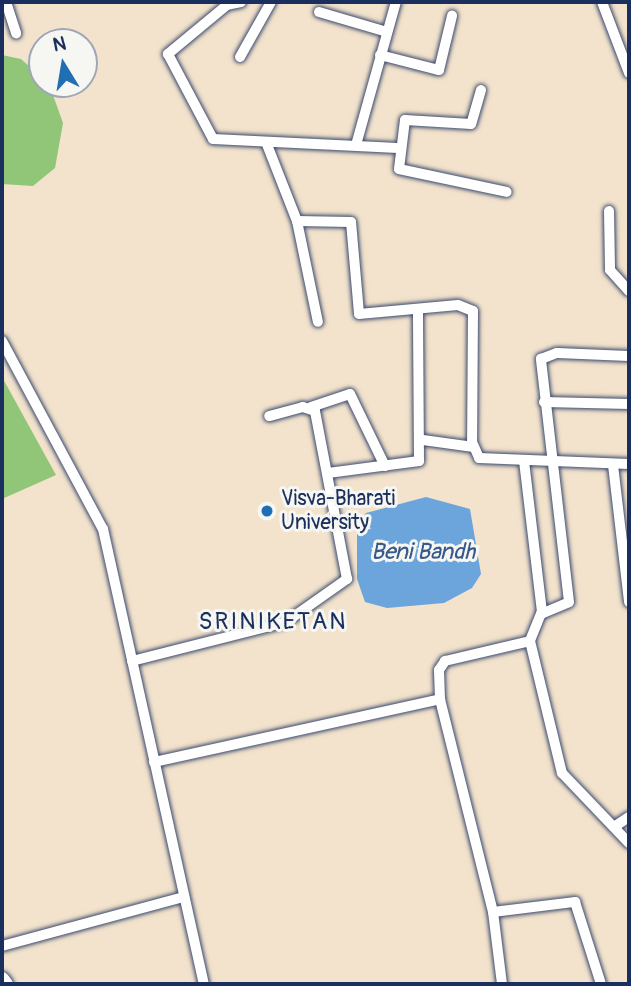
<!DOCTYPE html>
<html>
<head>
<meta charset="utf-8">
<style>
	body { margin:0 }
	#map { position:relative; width:631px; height:986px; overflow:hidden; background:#f3e3cc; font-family:Pangolin,sans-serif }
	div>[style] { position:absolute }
	.green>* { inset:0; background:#91c678 }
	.water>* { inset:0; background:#6ba5db }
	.roads { filter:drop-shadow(0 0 2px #3b4a6e) drop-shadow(0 0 2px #3b4a6e) }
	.street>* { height:10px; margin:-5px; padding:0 5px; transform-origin:5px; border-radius:5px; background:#fff }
	.secondary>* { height:14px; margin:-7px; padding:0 7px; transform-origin:7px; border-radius:7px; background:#fff }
	.dots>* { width:19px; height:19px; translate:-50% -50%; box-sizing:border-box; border:4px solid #f6f6f2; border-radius:50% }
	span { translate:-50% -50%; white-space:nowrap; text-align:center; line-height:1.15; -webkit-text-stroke:6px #f6f6f2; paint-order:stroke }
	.poi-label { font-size:21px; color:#1b2f5e }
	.left { translate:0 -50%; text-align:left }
	.water-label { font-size:23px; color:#37588a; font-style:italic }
	.quarter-label { font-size:24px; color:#1b2f5e; letter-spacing:2px }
	.frame { position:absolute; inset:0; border:4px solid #1b2f5e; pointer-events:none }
	.north { position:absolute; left:28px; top:28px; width:70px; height:70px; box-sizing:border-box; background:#f6f6f2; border:2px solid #9ea6b7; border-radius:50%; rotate:349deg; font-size:19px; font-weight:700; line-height:28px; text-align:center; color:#1b2f5e }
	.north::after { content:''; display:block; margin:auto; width:24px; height:32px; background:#1f6fb2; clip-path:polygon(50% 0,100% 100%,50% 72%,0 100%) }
</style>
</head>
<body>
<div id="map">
	<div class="green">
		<div style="clip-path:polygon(2px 55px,21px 59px,49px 84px,63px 123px,55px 168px,33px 186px,2px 184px)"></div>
		<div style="clip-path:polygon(2px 377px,56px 475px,2px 499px)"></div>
	</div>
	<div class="water">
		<div style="clip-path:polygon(426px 497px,470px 509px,481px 574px,472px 588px,444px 603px,387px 608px,365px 602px,357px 579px,357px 526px,366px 513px)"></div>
	</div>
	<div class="roads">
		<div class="street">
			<div style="left:6px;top:2px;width:33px;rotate:72deg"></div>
			<div style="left:241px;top:2px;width:14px;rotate:168deg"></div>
			<div style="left:227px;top:5px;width:77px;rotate:140.3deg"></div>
			<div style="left:168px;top:54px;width:96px;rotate:62.1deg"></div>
			<div style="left:213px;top:139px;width:185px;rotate:2.8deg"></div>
			<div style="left:602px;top:2px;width:76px;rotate:69.2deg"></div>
			<div style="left:319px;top:12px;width:71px;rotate:16.4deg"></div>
			<div style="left:380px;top:55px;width:61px;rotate:14.3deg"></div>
			<div style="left:439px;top:70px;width:56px;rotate:-76.5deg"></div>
			<div style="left:240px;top:57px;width:63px;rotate:-60.6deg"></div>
			<div style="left:481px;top:90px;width:35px;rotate:106deg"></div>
			<div style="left:471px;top:124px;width:66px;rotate:-176.5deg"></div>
			<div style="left:405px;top:120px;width:49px;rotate:97deg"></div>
			<div style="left:399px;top:169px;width:110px;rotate:12deg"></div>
			<div style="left:266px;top:142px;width:85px;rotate:68.6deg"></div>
			<div style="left:297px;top:221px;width:103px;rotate:78.3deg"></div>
			<div style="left:356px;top:145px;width:148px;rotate:-74.4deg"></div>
			<div style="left:609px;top:211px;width:59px;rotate:89deg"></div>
			<div style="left:610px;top:270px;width:28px;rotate:48deg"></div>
			<div style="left:297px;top:221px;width:54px;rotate:1.1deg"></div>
			<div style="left:351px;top:222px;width:92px;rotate:85deg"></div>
			<div style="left:359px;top:314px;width:99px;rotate:-5.2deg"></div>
			<div style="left:458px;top:305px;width:16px;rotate:22deg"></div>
			<div style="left:473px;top:311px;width:131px;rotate:90.4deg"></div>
			<div style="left:472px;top:442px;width:17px;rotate:66deg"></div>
			<div style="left:479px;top:458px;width:150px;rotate:2.3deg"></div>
			<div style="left:2px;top:341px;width:213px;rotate:61.8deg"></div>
			<div style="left:103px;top:529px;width:466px;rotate:77.5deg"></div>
			<div style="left:544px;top:402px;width:85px;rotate:1.3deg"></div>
			<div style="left:311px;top:407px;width:41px;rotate:-18.4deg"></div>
			<div style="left:350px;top:394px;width:80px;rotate:64.1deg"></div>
			<div style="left:423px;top:440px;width:51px;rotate:7.8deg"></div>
			<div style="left:524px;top:461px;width:151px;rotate:83.2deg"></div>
			<div style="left:542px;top:611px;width:32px;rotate:112deg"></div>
			<div style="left:613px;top:465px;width:138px;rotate:83.3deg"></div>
			<div style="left:328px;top:473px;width:92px;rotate:-7.5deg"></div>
			<div style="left:419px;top:461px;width:152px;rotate:-90.4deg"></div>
			<div style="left:541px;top:614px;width:30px;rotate:-23deg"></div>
			<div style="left:569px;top:602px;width:245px;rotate:-96.6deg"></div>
			<div style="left:541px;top:359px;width:17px;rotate:-21deg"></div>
			<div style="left:557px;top:353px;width:72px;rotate:2.4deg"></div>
			<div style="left:132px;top:661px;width:159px;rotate:-14.2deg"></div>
			<div style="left:286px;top:622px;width:75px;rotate:-35.2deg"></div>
			<div style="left:347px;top:579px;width:171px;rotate:-100.8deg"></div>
			<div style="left:315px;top:411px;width:13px;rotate:-162deg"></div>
			<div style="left:303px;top:407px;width:35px;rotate:165deg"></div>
			<div style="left:154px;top:762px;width:293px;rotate:-12.4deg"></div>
			<div style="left:614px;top:827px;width:18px;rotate:-34deg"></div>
			<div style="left:493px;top:912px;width:83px;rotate:-7deg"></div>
			<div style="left:575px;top:902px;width:86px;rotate:72.4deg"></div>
			<div style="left:2px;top:946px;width:188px;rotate:-15.1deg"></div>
			<div style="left:502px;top:984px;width:73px;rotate:-97.1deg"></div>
			<div style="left:493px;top:912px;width:219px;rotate:-104deg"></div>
			<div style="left:440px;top:699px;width:29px;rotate:-92deg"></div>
			<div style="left:439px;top:670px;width:11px;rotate:-56deg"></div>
			<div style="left:445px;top:661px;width:87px;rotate:-13.2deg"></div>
			<div style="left:530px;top:641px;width:136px;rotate:76.4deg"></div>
			<div style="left:562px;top:773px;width:97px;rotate:46.3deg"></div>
		</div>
		<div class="secondary">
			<div style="left:2px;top:979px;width:6px;rotate:51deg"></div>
		</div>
	</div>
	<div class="dots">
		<div style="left:267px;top:511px;background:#1f6fb2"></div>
	</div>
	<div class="poi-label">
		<span class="left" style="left:281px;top:511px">Visva-Bharati<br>University</span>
	</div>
	<div class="water-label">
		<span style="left:423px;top:552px">Beni Bandh</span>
	</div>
	<div class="quarter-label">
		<span style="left:273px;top:622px">SRINIKETAN</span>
	</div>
	<div class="frame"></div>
	<div class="north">N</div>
</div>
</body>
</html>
